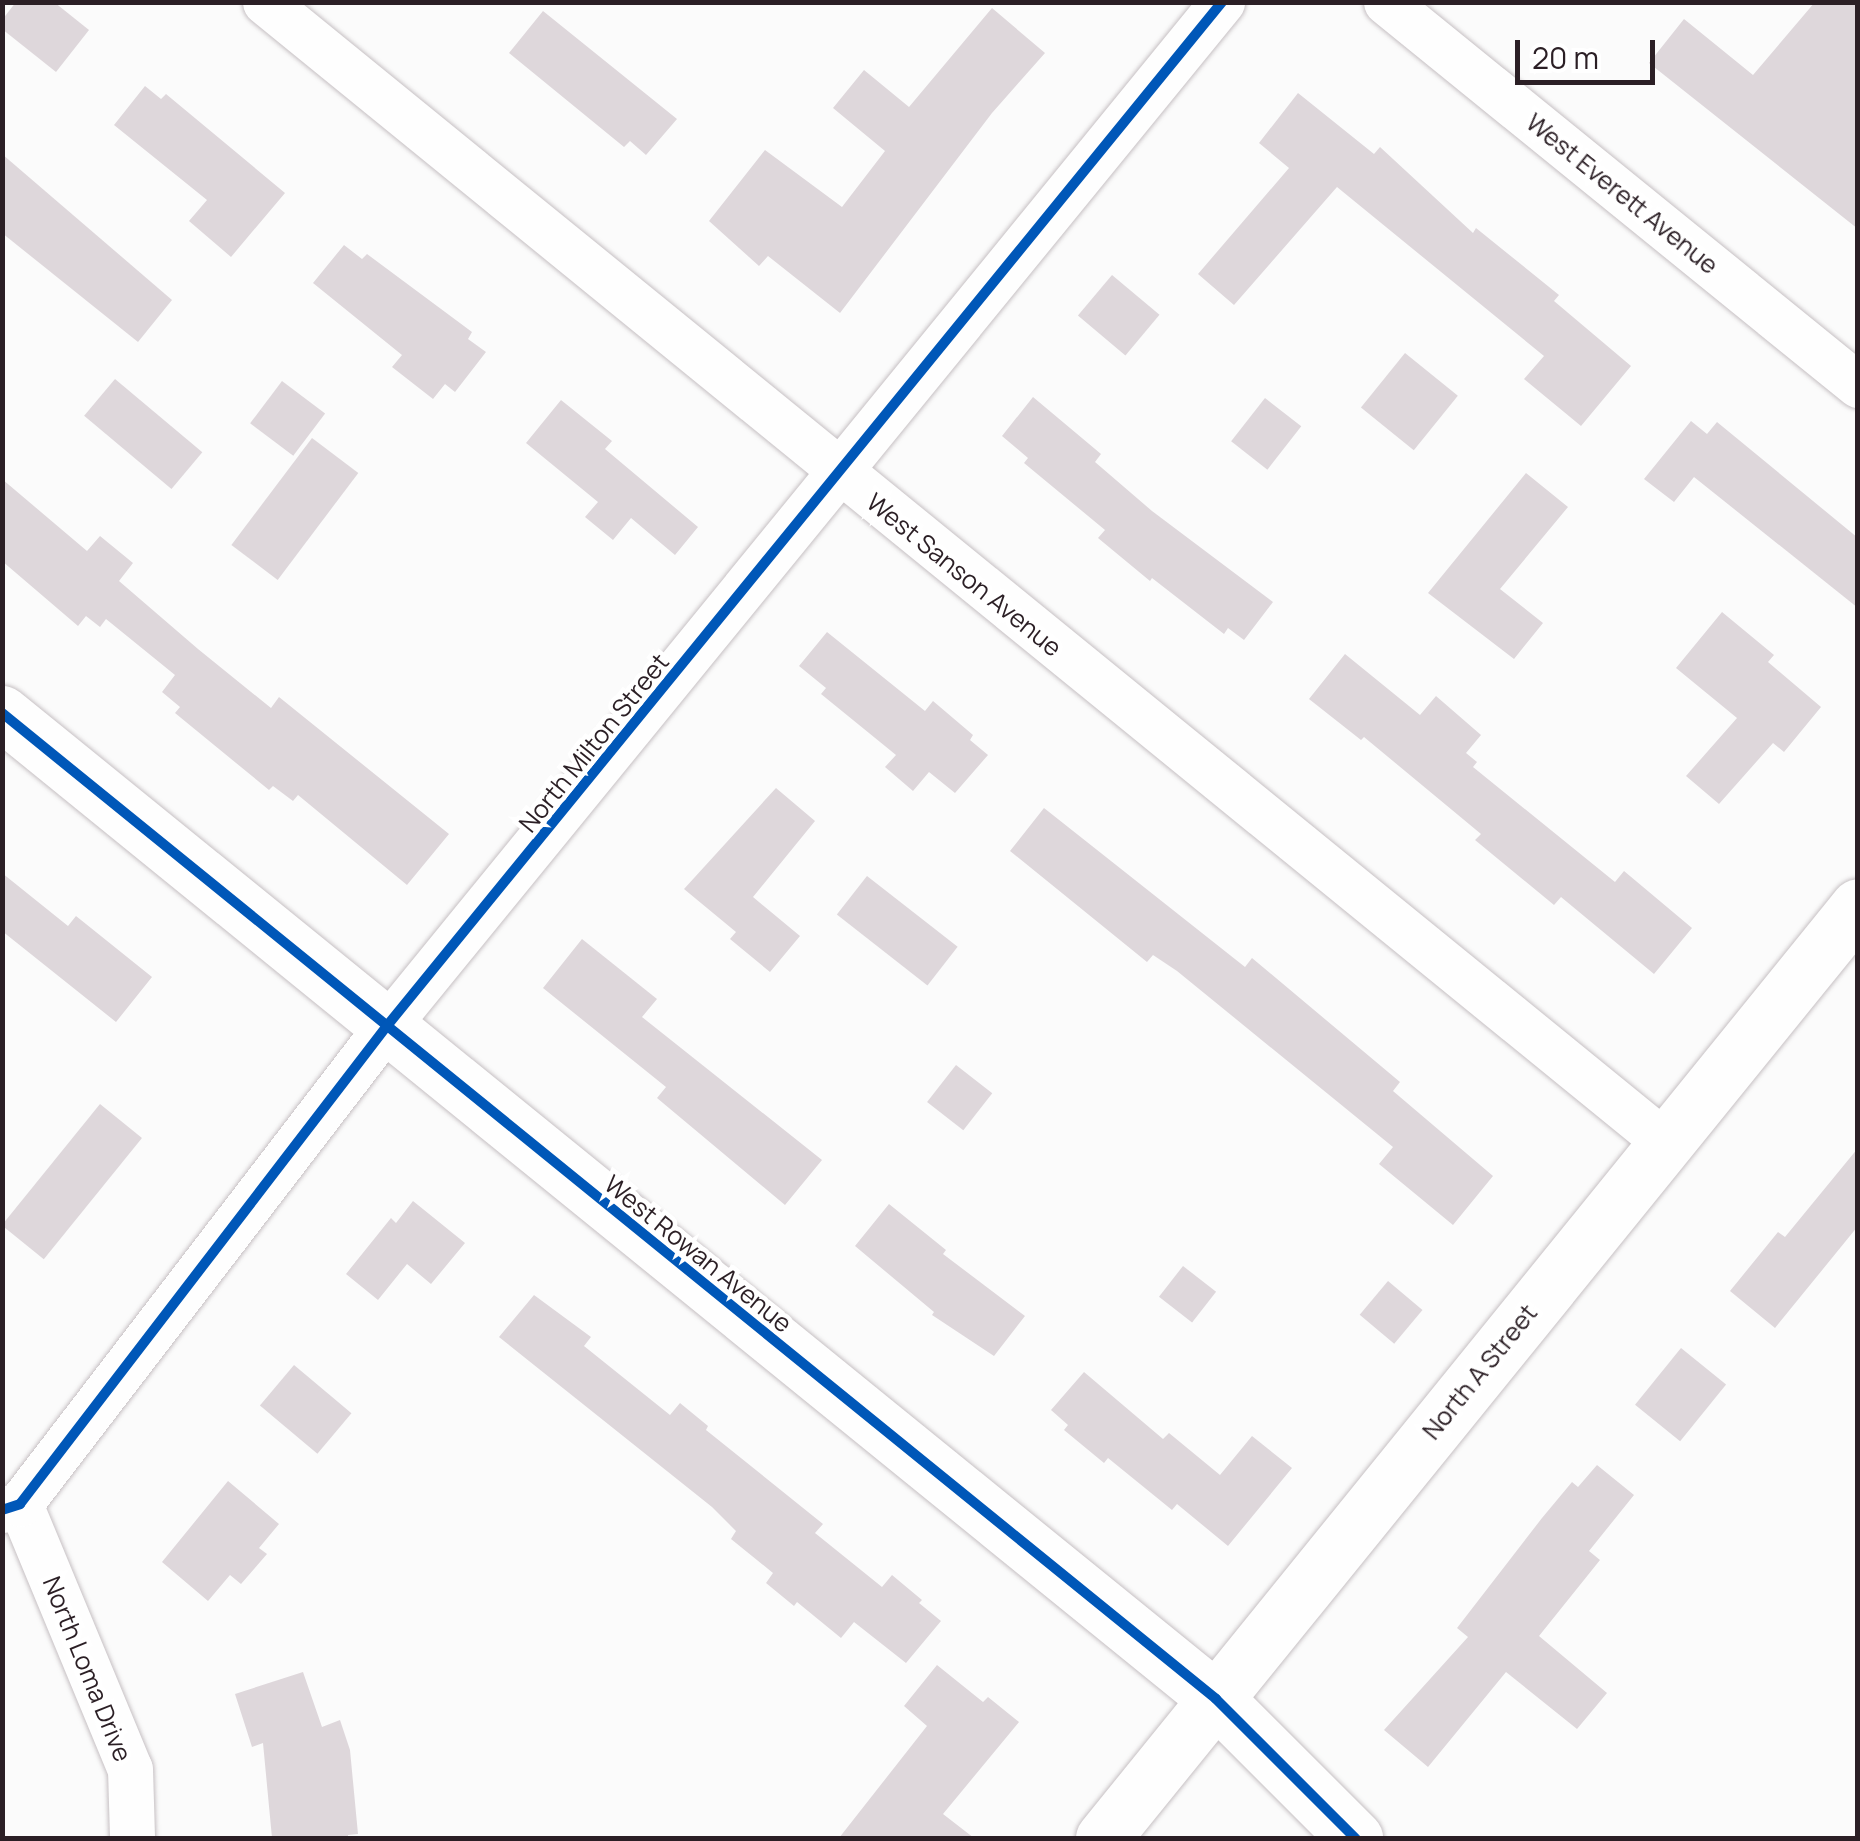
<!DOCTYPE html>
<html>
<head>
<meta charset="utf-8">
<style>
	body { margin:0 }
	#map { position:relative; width:1860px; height:1841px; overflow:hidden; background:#fbfbfb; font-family:Manrope,sans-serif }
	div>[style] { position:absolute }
	.building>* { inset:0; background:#ded7db; transform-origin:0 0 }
	.roads { filter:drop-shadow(0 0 2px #c6c0c3) drop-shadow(0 0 2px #c6c0c3) }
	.street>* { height:45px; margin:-22.5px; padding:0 22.5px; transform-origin:22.5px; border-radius:22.5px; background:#fefefe }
	.secondary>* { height:55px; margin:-27.5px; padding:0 27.5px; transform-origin:27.5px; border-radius:27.5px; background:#fefefe }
	.cycleway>* { height:10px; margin:-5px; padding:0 5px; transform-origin:5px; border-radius:5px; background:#0057b8 }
	span { translate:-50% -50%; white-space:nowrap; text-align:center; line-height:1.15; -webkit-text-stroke:9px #fff; paint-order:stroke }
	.street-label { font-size:25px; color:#2b1f25 }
	.frame { position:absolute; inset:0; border:5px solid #2b1f25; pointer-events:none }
	.scale { position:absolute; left:1515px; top:40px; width:140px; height:45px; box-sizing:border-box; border:5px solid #2b1f25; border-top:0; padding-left:12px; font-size:30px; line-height:35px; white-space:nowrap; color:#2b1f25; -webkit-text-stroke:8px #fff; paint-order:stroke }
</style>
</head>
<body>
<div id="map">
	<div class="building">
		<div style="clip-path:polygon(16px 2px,54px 2px,89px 30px,56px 72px,2px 29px,2px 20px)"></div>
		<div style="clip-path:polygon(1815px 2px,1858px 2px,1858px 229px,1649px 63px,1684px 19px,1753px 75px)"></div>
		<div style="clip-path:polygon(992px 8px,1045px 53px,992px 113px,840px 313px,768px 256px,759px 266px,709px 221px,765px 150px,842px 207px,885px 151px,833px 108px,864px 70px,909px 107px)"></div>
		<div style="clip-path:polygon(543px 11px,677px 119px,646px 155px,630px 141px,624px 147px,509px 53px)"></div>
		<div style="clip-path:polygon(145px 86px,161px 99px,166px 94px,285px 193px,231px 257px,189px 221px,207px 200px,114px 125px)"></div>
		<div style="clip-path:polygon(1298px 93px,1374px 154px,1380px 147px,1473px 233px,1476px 228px,1559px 295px,1554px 301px,1631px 366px,1581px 426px,1524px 379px,1544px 356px,1337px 187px,1234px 305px,1198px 274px,1289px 168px,1259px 143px)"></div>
		<div style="clip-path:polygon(2px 154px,172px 300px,138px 342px,2px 233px)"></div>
		<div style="clip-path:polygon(344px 245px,362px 259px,367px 254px,472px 332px,468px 339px,486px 352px,455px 392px,445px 384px,433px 399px,392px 367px,402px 355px,313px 283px)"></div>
		<div style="left:1112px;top:275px;width:62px;height:53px;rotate:40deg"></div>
		<div style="left:1405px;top:353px;width:68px;height:70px;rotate:39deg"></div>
		<div style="left:115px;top:379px;width:114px;height:48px;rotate:40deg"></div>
		<div style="left:282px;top:381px;width:54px;height:53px;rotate:37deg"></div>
		<div style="clip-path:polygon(1033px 397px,1101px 454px,1095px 462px,1152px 511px,1273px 602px,1244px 640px,1228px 628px,1224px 634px,1152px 578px,1150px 581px,1098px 538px,1105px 530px,1024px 463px,1028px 458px,1002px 436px)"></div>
		<div style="left:1265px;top:398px;width:46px;height:55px;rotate:38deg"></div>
		<div style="clip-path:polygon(561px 400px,612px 441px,605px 449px,698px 527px,675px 555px,631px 518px,613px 540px,585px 517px,598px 502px,526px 443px)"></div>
		<div style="clip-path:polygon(1691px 421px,1707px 434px,1717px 422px,1858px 538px,1858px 608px,1694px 477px,1674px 502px,1644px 479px)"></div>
		<div style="left:312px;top:438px;width:58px;height:134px;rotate:37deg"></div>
		<div style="clip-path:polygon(1526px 473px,1568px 507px,1500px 589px,1543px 623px,1514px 659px,1428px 593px)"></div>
		<div style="clip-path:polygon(2px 479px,87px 551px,100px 536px,133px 563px,119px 581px,198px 649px,271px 708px,279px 697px,449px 834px,407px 885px,298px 795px,293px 801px,273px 786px,269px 790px,175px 713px,180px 707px,162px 692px,175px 675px,106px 619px,100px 627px,86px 616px,78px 626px,2px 561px)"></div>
		<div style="clip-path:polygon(1722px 612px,1774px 655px,1768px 662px,1821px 707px,1784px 752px,1773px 743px,1719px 804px,1686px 776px,1737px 718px,1676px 668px)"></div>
		<div style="clip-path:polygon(827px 632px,925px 711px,933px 701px,973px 735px,970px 740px,988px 755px,955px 793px,929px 772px,913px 791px,885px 767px,896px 755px,821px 694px,826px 688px,799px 666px)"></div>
		<div style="clip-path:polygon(1345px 654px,1420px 715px,1436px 696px,1481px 735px,1466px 753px,1477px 762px,1473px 767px,1615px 882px,1624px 871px,1692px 928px,1654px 974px,1561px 897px,1554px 905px,1475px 840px,1481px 834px,1364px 737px,1361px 740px,1309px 699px)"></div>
		<div style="clip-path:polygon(776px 788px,815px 821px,753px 897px,800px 936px,770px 972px,730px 939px,736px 932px,684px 889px)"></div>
		<div style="clip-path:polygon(1044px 808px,1245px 967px,1252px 958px,1400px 1082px,1393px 1091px,1493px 1176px,1453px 1225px,1379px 1164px,1393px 1147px,1177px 971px,1153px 955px,1147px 962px,1010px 851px)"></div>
		<div style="clip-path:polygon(2px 873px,68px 926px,76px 916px,152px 977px,116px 1022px,2px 931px)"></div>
		<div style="left:867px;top:876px;width:115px;height:49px;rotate:38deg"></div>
		<div style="clip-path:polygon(582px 939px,657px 999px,642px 1017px,822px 1160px,785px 1205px,657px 1098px,666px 1087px,543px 988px)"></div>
		<div style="left:956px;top:1065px;width:46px;height:47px;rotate:38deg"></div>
		<div style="left:100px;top:1104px;width:54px;height:156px;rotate:39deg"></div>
		<div style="clip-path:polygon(1858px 1148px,1858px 1226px,1775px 1328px,1730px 1291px,1778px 1232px,1785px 1237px)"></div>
		<div style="clip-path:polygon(413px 1201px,465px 1243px,431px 1284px,407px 1264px,378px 1300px,346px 1274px,391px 1218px,396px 1223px)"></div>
		<div style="clip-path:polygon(889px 1204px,946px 1250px,943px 1254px,1025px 1316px,994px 1356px,932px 1315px,934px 1312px,855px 1246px)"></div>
		<div style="left:1183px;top:1266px;width:42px;height:39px;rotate:38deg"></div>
		<div style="left:1388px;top:1281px;width:45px;height:44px;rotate:40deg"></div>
		<div style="clip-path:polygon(534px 1295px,591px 1337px,584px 1346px,670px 1415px,680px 1403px,708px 1426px,706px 1430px,823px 1524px,815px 1533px,882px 1587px,892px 1575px,922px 1600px,919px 1603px,941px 1621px,906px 1663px,854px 1622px,841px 1638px,797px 1602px,794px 1606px,766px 1583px,773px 1573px,731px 1539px,736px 1531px,712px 1507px,499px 1337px)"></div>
		<div style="left:1681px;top:1348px;width:58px;height:73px;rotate:39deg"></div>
		<div style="left:294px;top:1365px;width:75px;height:53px;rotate:40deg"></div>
		<div style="clip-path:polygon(1084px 1372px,1163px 1439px,1169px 1433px,1220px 1475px,1252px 1436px,1292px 1468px,1228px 1546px,1177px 1504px,1172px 1510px,1108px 1458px,1104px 1463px,1064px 1430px,1068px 1425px,1051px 1410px)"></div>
		<div style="clip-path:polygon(1597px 1465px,1634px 1495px,1589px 1551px,1600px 1560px,1539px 1636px,1607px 1693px,1577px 1729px,1506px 1672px,1428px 1767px,1384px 1730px,1468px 1637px,1457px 1628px,1542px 1518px,1572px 1482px,1578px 1487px)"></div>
		<div style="clip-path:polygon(228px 1481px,279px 1524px,259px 1548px,267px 1554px,241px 1584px,230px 1575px,208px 1601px,162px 1562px)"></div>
		<div style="clip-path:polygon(937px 1665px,983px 1702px,988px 1697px,1019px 1722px,943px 1814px,974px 1838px,839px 1838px,927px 1726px,904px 1706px)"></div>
		<div style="clip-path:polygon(303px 1672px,322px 1727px,340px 1720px,350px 1750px,358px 1834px,348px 1835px,348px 1838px,272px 1838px,263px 1743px,252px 1747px,235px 1694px)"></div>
	</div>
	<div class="roads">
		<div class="street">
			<div style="left:265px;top:2px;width:1807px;rotate:39.16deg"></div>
			<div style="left:1386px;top:2px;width:608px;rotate:39.06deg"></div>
			<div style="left:20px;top:1504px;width:287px;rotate:67.5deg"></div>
			<div style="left:130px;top:1769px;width:69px;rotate:88.3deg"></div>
			<div style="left:2px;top:1510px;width:19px;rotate:-18deg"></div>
			<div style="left:20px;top:1504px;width:601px;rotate:-52.5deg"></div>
			<div style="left:386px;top:1027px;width:1323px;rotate:-50.8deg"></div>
		</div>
		<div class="secondary">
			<div style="left:2px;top:713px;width:1564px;rotate:39.08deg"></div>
			<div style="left:1216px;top:1699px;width:197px;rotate:45deg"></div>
			<div style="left:1103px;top:1838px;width:1199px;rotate:-50.99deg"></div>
		</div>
	</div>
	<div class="cycleway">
		<div style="left:2px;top:713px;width:1564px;rotate:39.08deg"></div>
		<div style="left:1216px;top:1699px;width:197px;rotate:45deg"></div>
		<div style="left:2px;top:1510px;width:19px;rotate:-18deg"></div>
		<div style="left:20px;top:1504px;width:601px;rotate:-52.5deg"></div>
		<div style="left:386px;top:1027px;width:1323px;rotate:-50.8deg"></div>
	</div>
	<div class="street-label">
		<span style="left:1622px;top:194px;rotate:39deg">West Everett Avenue</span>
		<span style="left:964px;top:575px;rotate:39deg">West Sanson Avenue</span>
		<span style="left:594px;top:743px;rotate:-51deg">North Milton Street</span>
		<span style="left:698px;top:1254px;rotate:39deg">West Rowan Avenue</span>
		<span style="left:1480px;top:1372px;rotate:-51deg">North A Street</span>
		<span style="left:87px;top:1669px;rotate:68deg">North Loma Drive</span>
	</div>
	<div class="frame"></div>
	<div class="scale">20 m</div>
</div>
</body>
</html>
